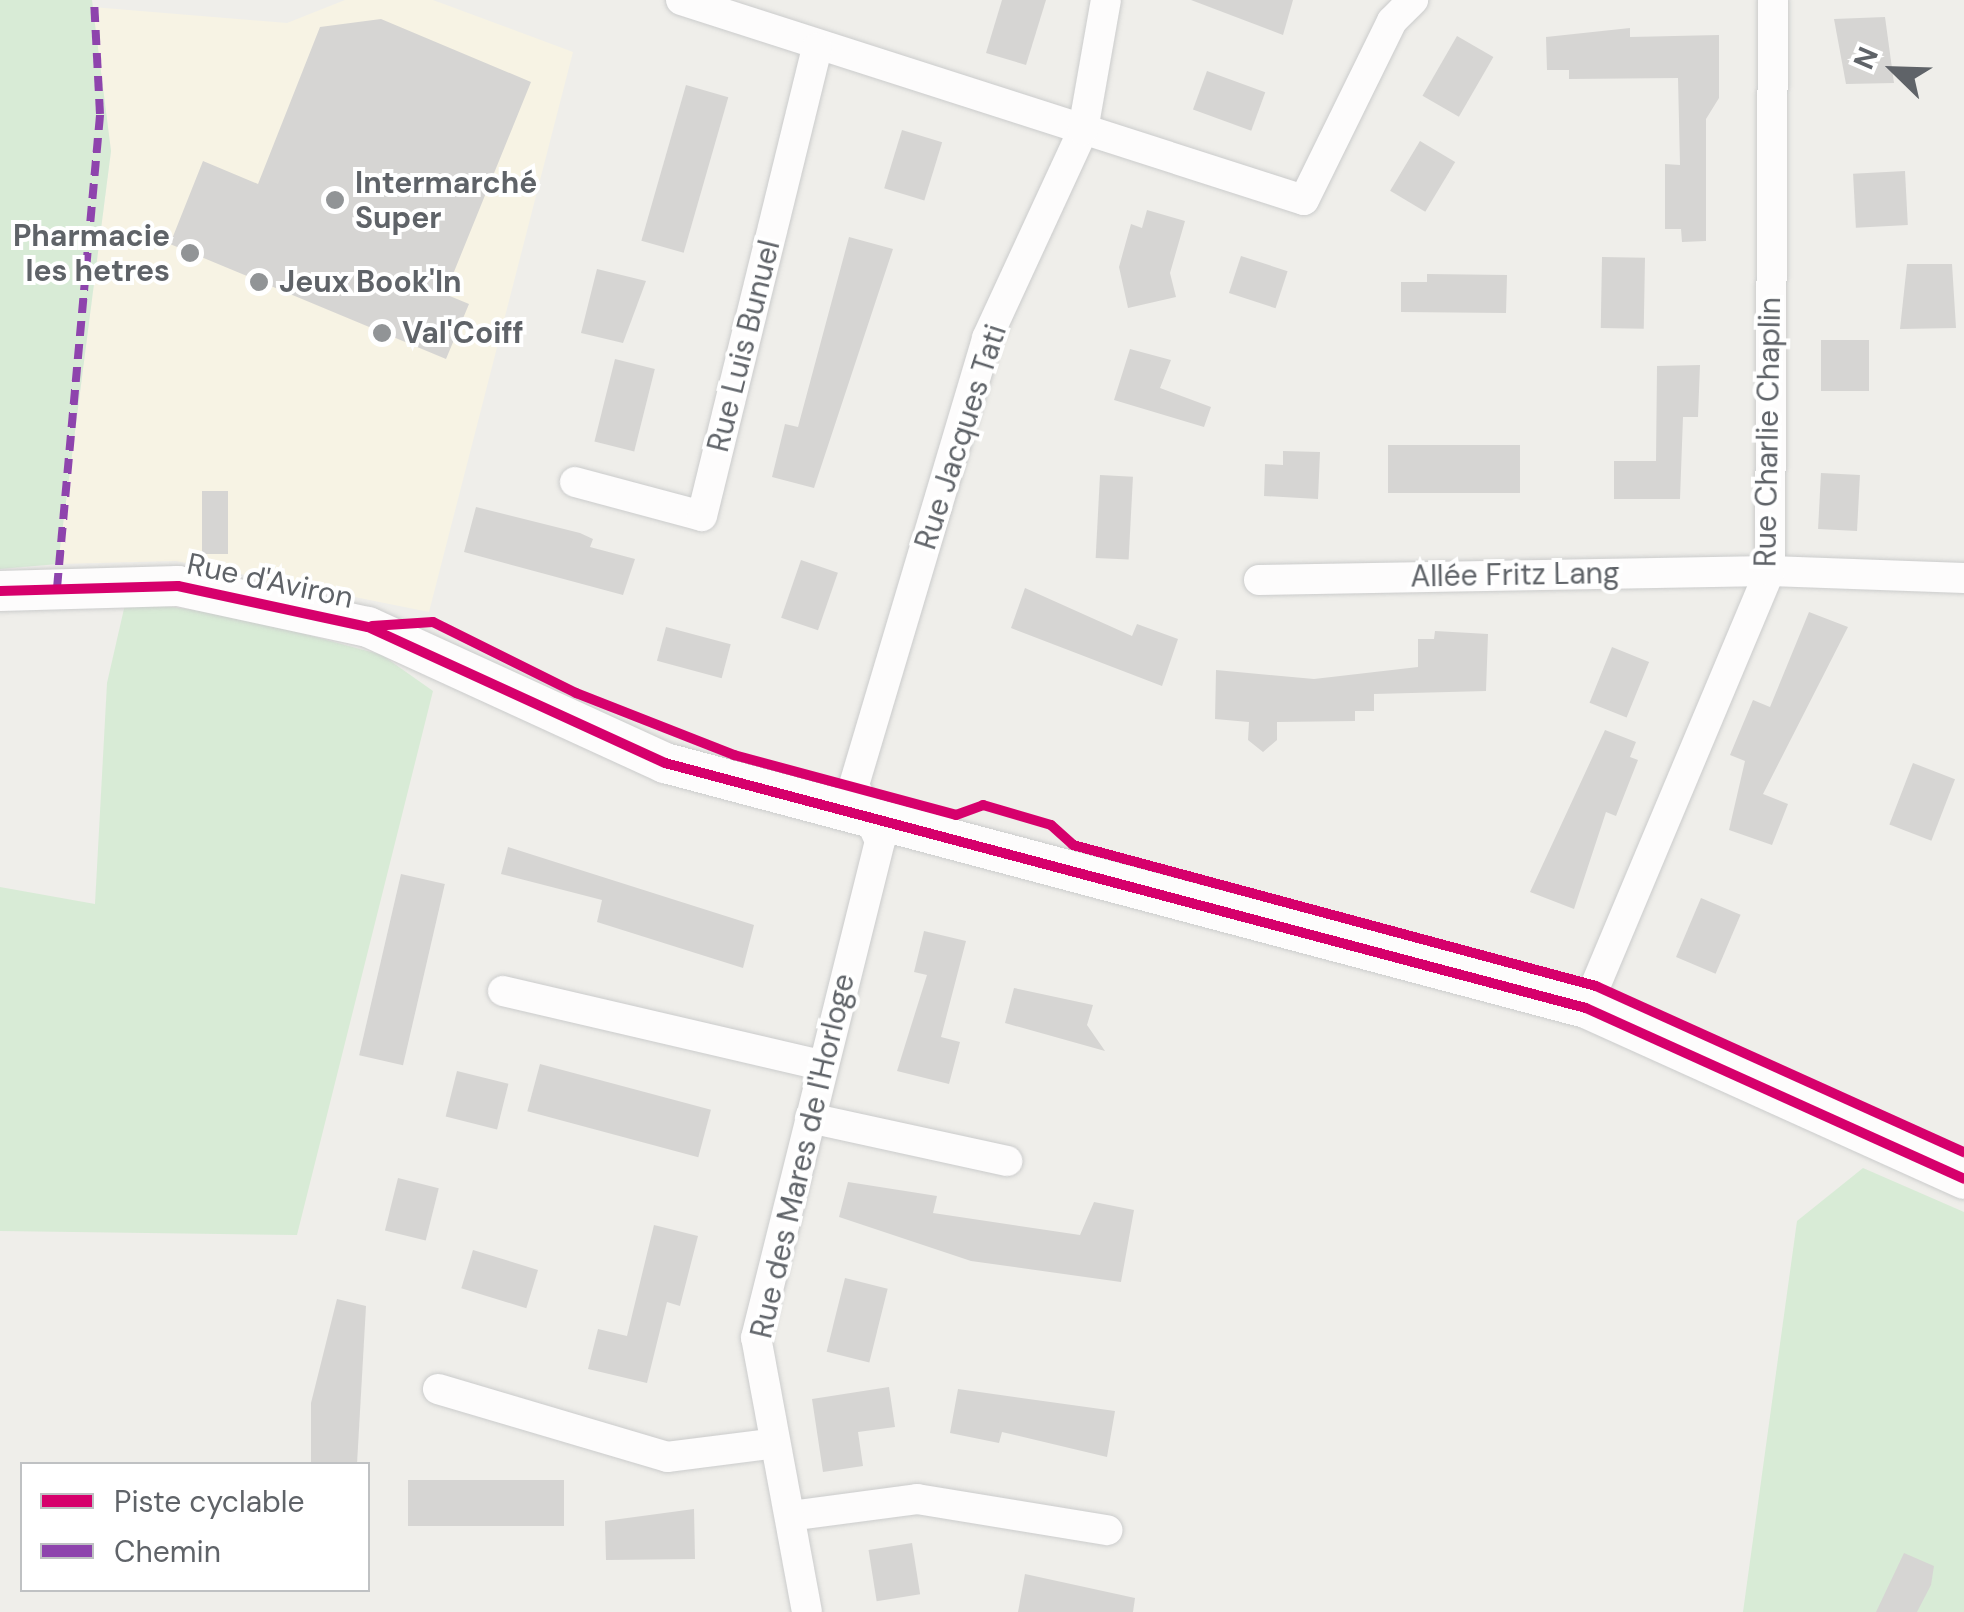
<!DOCTYPE html>
<html>
<head>
<meta charset="utf-8">
<style>
	body { margin:0 }
	#map { position:relative; width:1964px; height:1612px; overflow:hidden; background:#efeeea; font-family:"DM Sans",sans-serif }
	div>[style] { position:absolute }
	.commercial>* { inset:0; background:#f7f3e4 }
	.green>* { inset:0; background:#d8ebd6 }
	.building>* { inset:0; background:#d6d5d3; transform-origin:0 0 }
	.roads { filter:drop-shadow(0 0 2px #cbcccc) drop-shadow(0 0 2px #cbcccc) }
	.street>* { height:30px; margin:-15px; padding:0 15px; transform-origin:15px; border-radius:15px; background:#fdfcfc }
	.secondary>* { height:40px; margin:-20px; padding:0 20px; transform-origin:20px; border-radius:20px; background:#fdfcfc }
	.quiet>* { height:8px; margin-top:-4px; transform-origin:0; background:repeating-linear-gradient(90deg,#8e44ad 0 15px,transparent 0 23px) }
	.cycleway>* { height:10px; margin:-5px; padding:0 5px; transform-origin:5px; border-radius:5px; background:#d6006c }
	.dots>* { width:28px; height:28px; translate:-50% -50%; box-sizing:border-box; border:5px solid #fff; border-radius:50% }
	span { translate:-50% -50%; white-space:nowrap; text-align:center; line-height:1.15; -webkit-text-stroke:8px #fff; paint-order:stroke }
	.poi-label { font-size:30px; color:#5f6368; font-weight:700 }
	.left { translate:0 -50%; text-align:left }
	.right { translate:-100% -50%; text-align:right }
	.street-label { font-size:30px; color:#5f6368 }
	.legend { position:absolute; left:20px; top:1462px; width:350px; height:130px; box-sizing:border-box; background:#fff; border:2px solid #bfc1c3; margin:0; padding:12px 18px; list-style:none; font-size:30px; color:#5f6368 }
	.legend li { display:flex; align-items:center; gap:20px; height:50px }
	.legend b { width:50px; border:2px solid #bfc1c3 }
	.north { position:absolute; left:1844px; top:20px; width:100px; height:100px; -webkit-text-stroke:8px #fff; paint-order:stroke; rotate:293deg; font-size:28px; font-weight:700; line-height:40px; text-align:center; color:#5f6368 }
	.north::after { content:''; display:block; margin:auto; width:35px; height:45px; background:#5f6368; clip-path:polygon(50% 0,100% 100%,50% 72%,0 100%) }
</style>
</head>
<body>
<div id="map">
	<div class="commercial">
		<div style="clip-path:polygon(345px 0,433px 0,573px 52px,429px 612px,176px 561px,58px 564px,111px 151px,92px 7px,287px 23px)"></div>
	</div>
	<div class="green">
		<div style="clip-path:polygon(0 0,92px 0,111px 151px,58px 564px,0 569px)"></div>
		<div style="clip-path:polygon(126px 600px,246px 618px,382px 655px,433px 691px,297px 1235px,0 1231px,0 887px,95px 904px,107px 683px)"></div>
		<div style="clip-path:polygon(1863px 1168px,1964px 1212px,1964px 1612px,1743px 1612px,1797px 1221px)"></div>
	</div>
	<div class="building">
		<div style="clip-path:polygon(1002px 0,1046px 0,1026px 65px,986px 53px)"></div>
		<div style="clip-path:polygon(1191px 0,1293px 0,1283px 35px)"></div>
		<div style="clip-path:polygon(1885px 17px,1894px 83px,1846px 84px,1834px 19px)"></div>
		<div style="clip-path:polygon(381px 19px,531px 82px,445px 294px,469px 304px,446px 359px,170px 244px,203px 161px,258px 184px,320px 27px)"></div>
		<div style="clip-path:polygon(1630px 28px,1630px 37px,1719px 35px,1719px 98px,1706px 119px,1706px 241px,1682px 242px,1681px 229px,1665px 229px,1665px 164px,1680px 165px,1678px 78px,1569px 79px,1569px 70px,1547px 70px,1546px 37px)"></div>
		<div style="left:1457px;top:36px;width:42px;height:69px;rotate:30deg"></div>
		<div style="left:1207px;top:71px;width:62px;height:41px;rotate:20deg"></div>
		<div style="left:686px;top:85px;width:44px;height:162px;rotate:16deg"></div>
		<div style="left:902px;top:130px;width:42px;height:61px;rotate:17deg"></div>
		<div style="left:1420px;top:141px;width:41px;height:58px;rotate:31deg"></div>
		<div style="left:1905px;top:171px;width:54px;height:52px;rotate:87deg"></div>
		<div style="clip-path:polygon(1147px 210px,1185px 221px,1170px 273px,1176px 297px,1128px 308px,1119px 267px,1131px 224px,1142px 228px)"></div>
		<div style="clip-path:polygon(849px 237px,893px 249px,814px 488px,772px 477px,785px 424px,798px 427px)"></div>
		<div style="left:1241px;top:256px;width:49px;height:39px;rotate:18deg"></div>
		<div style="left:1602px;top:257px;width:43px;height:71px;rotate:1deg"></div>
		<div style="clip-path:polygon(1907px 264px,1952px 264px,1956px 328px,1900px 329px)"></div>
		<div style="clip-path:polygon(597px 269px,646px 281px,623px 343px,581px 333px)"></div>
		<div style="clip-path:polygon(1427px 274px,1507px 275px,1506px 313px,1401px 312px,1401px 282px,1427px 282px)"></div>
		<div style="left:1821px;top:340px;width:48px;height:51px"></div>
		<div style="clip-path:polygon(1130px 349px,1171px 360px,1160px 388px,1211px 407px,1204px 427px,1114px 400px)"></div>
		<div style="left:615px;top:359px;width:41px;height:85px;rotate:14deg"></div>
		<div style="clip-path:polygon(1700px 365px,1698px 417px,1683px 417px,1680px 499px,1614px 499px,1614px 461px,1656px 461px,1657px 366px)"></div>
		<div style="left:1388px;top:445px;width:132px;height:48px"></div>
		<div style="clip-path:polygon(1283px 451px,1320px 452px,1318px 499px,1264px 496px,1265px 464px,1283px 465px)"></div>
		<div style="left:1821px;top:473px;width:39px;height:56px;rotate:3deg"></div>
		<div style="left:1100px;top:475px;width:33px;height:83px;rotate:3deg"></div>
		<div style="left:202px;top:491px;width:26px;height:63px"></div>
		<div style="clip-path:polygon(476px 507px,580px 533px,593px 539px,590px 547px,635px 559px,623px 595px,464px 552px)"></div>
		<div style="left:801px;top:560px;width:39px;height:61px;rotate:19deg"></div>
		<div style="clip-path:polygon(1025px 588px,1132px 636px,1137px 624px,1178px 639px,1162px 686px,1011px 628px)"></div>
		<div style="clip-path:polygon(1809px 612px,1848px 627px,1763px 794px,1788px 804px,1772px 845px,1729px 830px,1745px 761px,1730px 755px,1753px 700px,1770px 707px)"></div>
		<div style="left:666px;top:627px;width:67px;height:35px;rotate:15deg"></div>
		<div style="clip-path:polygon(1435px 631px,1488px 634px,1486px 691px,1374px 694px,1374px 711px,1355px 711px,1355px 721px,1277px 722px,1277px 740px,1263px 752px,1248px 740px,1249px 722px,1215px 719px,1216px 670px,1314px 679px,1418px 667px,1418px 639px,1434px 639px)"></div>
		<div style="left:1612px;top:647px;width:40px;height:60px;rotate:22deg"></div>
		<div style="clip-path:polygon(1605px 730px,1636px 742px,1630px 757px,1638px 760px,1616px 816px,1606px 812px,1574px 909px,1530px 892px)"></div>
		<div style="left:1913px;top:763px;width:45px;height:66px;rotate:21deg"></div>
		<div style="clip-path:polygon(508px 847px,754px 925px,743px 968px,597px 922px,602px 900px,501px 874px)"></div>
		<div style="left:401px;top:874px;width:45px;height:186px;rotate:13deg"></div>
		<div style="left:1701px;top:898px;width:43px;height:64px;rotate:23deg"></div>
		<div style="clip-path:polygon(924px 931px,966px 941px,941px 1037px,960px 1042px,949px 1084px,897px 1071px,927px 975px,914px 972px)"></div>
		<div style="clip-path:polygon(1014px 988px,1093px 1005px,1087px 1025px,1105px 1051px,1005px 1023px)"></div>
		<div style="left:540px;top:1064px;width:177px;height:49px;rotate:15deg"></div>
		<div style="left:457px;top:1071px;width:53px;height:47px;rotate:14deg"></div>
		<div style="left:398px;top:1178px;width:42px;height:54px;rotate:14deg"></div>
		<div style="clip-path:polygon(848px 1182px,937px 1196px,933px 1213px,1080px 1235px,1094px 1202px,1134px 1210px,1121px 1282px,971px 1261px,839px 1217px)"></div>
		<div style="clip-path:polygon(654px 1225px,698px 1236px,680px 1306px,667px 1302px,647px 1383px,588px 1369px,598px 1329px,627px 1336px)"></div>
		<div style="left:473px;top:1250px;width:68px;height:40px;rotate:17deg"></div>
		<div style="left:845px;top:1278px;width:44px;height:76px;rotate:14deg"></div>
		<div style="clip-path:polygon(337px 1299px,366px 1306px,357px 1464px,311px 1464px,311px 1403px)"></div>
		<div style="clip-path:polygon(889px 1387px,895px 1427px,858px 1432px,863px 1466px,823px 1472px,812px 1399px)"></div>
		<div style="clip-path:polygon(958px 1389px,1115px 1411px,1107px 1457px,1002px 1432px,999px 1443px,950px 1433px)"></div>
		<div style="left:408px;top:1480px;width:156px;height:46px"></div>
		<div style="clip-path:polygon(694px 1509px,695px 1559px,606px 1560px,605px 1521px)"></div>
		<div style="left:912px;top:1543px;width:52px;height:44px;rotate:81deg"></div>
		<div style="clip-path:polygon(1904px 1553px,1934px 1566px,1931px 1585px,1917px 1612px,1876px 1612px)"></div>
		<div style="clip-path:polygon(1025px 1574px,1135px 1598px,1133px 1612px,1018px 1612px)"></div>
	</div>
	<div class="roads">
		<div class="street">
			<div style="left:681px;top:0;width:654px;rotate:17.8deg"></div>
			<div style="left:1304px;top:200px;width:199px;rotate:-63.8deg"></div>
			<div style="left:1392px;top:21px;width:30px;rotate:-45deg"></div>
			<div style="left:575px;top:482px;width:131px;rotate:15deg"></div>
			<div style="left:702px;top:516px;width:482px;rotate:-76.2deg"></div>
			<div style="left:1259px;top:580px;width:511px;rotate:-1.01deg"></div>
			<div style="left:1770px;top:571px;width:194px;rotate:2.1deg"></div>
			<div style="left:503px;top:991px;width:326px;rotate:13.1deg"></div>
			<div style="left:1586px;top:1008px;width:474px;rotate:-67.2deg"></div>
			<div style="left:1770px;top:571px;width:571px;rotate:-89.7deg"></div>
			<div style="left:810px;top:1118px;width:202px;rotate:12.3deg"></div>
			<div style="left:438px;top:1389px;width:239px;rotate:16.5deg"></div>
			<div style="left:667px;top:1457px;width:104px;rotate:-7.2deg"></div>
			<div style="left:790px;top:1516px;width:128px;rotate:-7.6deg"></div>
			<div style="left:917px;top:1499px;width:193px;rotate:9.3deg"></div>
			<div style="left:807px;top:1612px;width:279px;rotate:-100.5deg"></div>
			<div style="left:756px;top:1338px;width:512px;rotate:-75.99deg"></div>
			<div style="left:880px;top:841px;width:62px;rotate:-114.9deg"></div>
			<div style="left:854px;top:785px;width:466px;rotate:-73.4deg"></div>
			<div style="left:987px;top:338px;width:229px;rotate:-65.2deg"></div>
			<div style="left:1083px;top:130px;width:132px;rotate:-80deg"></div>
		</div>
		<div class="secondary">
			<div style="left:0;top:591px;width:178px;rotate:-1.6deg"></div>
			<div style="left:178px;top:586px;width:194px;rotate:12.2deg"></div>
			<div style="left:368px;top:627px;width:327px;rotate:24.6deg"></div>
			<div style="left:665px;top:763px;width:953px;rotate:14.9deg"></div>
			<div style="left:1586px;top:1008px;width:415px;rotate:24.3deg"></div>
		</div>
	</div>
	<div class="quiet">
		<div style="left:57px;top:588px;width:476px;rotate:-84.8deg"></div>
		<div style="left:100px;top:114px;width:114px;rotate:-93deg"></div>
	</div>
	<div class="cycleway">
		<div style="left:0;top:591px;width:178px;rotate:-1.6deg"></div>
		<div style="left:178px;top:586px;width:194px;rotate:12.2deg"></div>
		<div style="left:368px;top:627px;width:327px;rotate:24.6deg"></div>
		<div style="left:665px;top:763px;width:953px;rotate:14.9deg"></div>
		<div style="left:1586px;top:1008px;width:415px;rotate:24.3deg"></div>
		<div style="left:372px;top:626px;width:61px;rotate:-3.8deg"></div>
		<div style="left:433px;top:622px;width:160px;rotate:26.4deg"></div>
		<div style="left:576px;top:693px;width:170px;rotate:21.4deg"></div>
		<div style="left:734px;top:755px;width:230px;rotate:15.1deg"></div>
		<div style="left:956px;top:815px;width:29px;rotate:-20deg"></div>
		<div style="left:983px;top:805px;width:71px;rotate:16.4deg"></div>
		<div style="left:1051px;top:825px;width:30px;rotate:42deg"></div>
		<div style="left:1073px;top:845px;width:542px;rotate:15.09deg"></div>
		<div style="left:1596px;top:986px;width:404px;rotate:24.3deg"></div>
	</div>
	<div class="dots">
		<div style="left:335px;top:200px;background:#919496"></div>
		<div style="left:190px;top:253px;background:#919496"></div>
		<div style="left:259px;top:282px;background:#919496"></div>
		<div style="left:382px;top:333px;background:#919496"></div>
	</div>
	<div class="poi-label">
		<span class="left" style="left:355px;top:200px">Intermarché<br>Super</span>
		<span class="right" style="left:170px;top:253px">Pharmacie<br>les hetres</span>
		<span class="left" style="left:279px;top:282px">Jeux Book'In</span>
		<span class="left" style="left:402px;top:333px">Val'Coiff</span>
	</div>
	<div class="street-label">
		<span style="left:744px;top:346px;rotate:-76deg">Rue Luis Bunuel</span>
		<span style="left:1768px;top:432px;rotate:-89deg">Rue Charlie Chaplin</span>
		<span style="left:961px;top:437px;rotate:-72deg">Rue Jacques Tati</span>
		<span style="left:1515px;top:575px;rotate:-1deg">Allée Fritz Lang</span>
		<span style="left:270px;top:581px;rotate:12deg">Rue d'Aviron</span>
		<span style="left:803px;top:1156px;rotate:-77deg">Rue des Mares de l'Horloge</span>
	</div>
	<ul class="legend">
	<li><b style="height:12px;background:#d6006c"></b>Piste cyclable</li>
	<li><b style="height:12px;background:#8e44ad"></b>Chemin</li>
	</ul>
	<div class="north">N</div>
</div>
</body>
</html>
